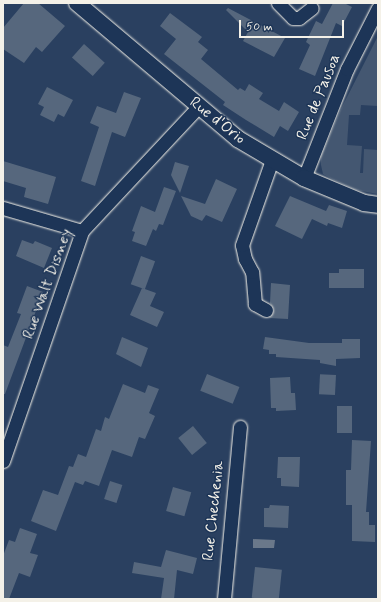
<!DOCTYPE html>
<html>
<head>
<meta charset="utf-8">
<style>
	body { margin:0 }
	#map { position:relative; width:381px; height:602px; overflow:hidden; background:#2a4060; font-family:Mynerve,sans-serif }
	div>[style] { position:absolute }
	.green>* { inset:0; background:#445771 }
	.water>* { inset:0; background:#6a788a }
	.building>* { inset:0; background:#56677d; transform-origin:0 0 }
	.roads { filter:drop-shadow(0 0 1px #f4f1e8) drop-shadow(0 0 1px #f4f1e8) }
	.minor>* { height:13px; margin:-6.5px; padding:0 6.5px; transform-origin:6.5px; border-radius:6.5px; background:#1d3557 }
	.tertiary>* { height:16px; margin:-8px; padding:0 8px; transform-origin:8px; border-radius:8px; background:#1d3557 }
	span { translate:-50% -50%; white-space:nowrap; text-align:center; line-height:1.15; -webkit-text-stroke:3px #1d3557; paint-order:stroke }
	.street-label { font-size:16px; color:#f4f1e8 }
	.frame { position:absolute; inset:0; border:4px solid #f4f1e8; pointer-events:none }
	.scale { position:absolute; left:239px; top:20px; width:105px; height:18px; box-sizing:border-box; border:2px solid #f4f1e8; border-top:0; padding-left:5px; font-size:12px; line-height:14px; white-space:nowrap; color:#f4f1e8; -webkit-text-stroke:3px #1d3557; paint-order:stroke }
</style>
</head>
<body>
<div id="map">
	<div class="green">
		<div style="clip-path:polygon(378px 36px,378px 106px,361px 105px,360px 115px,349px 115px,347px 145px,362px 146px,360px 173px,363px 173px,364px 149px,378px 150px,378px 194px,356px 190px,334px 180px,323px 174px,321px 165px,321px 156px,340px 111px)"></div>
	</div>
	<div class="water">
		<div style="clip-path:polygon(253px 539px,275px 540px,274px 548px,253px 548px)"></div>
	</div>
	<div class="building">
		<div style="clip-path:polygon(24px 3px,38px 3px,65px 26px,42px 52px,36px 47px,24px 63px,3px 49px,3px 28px)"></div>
		<div style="clip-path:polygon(333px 3px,344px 3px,352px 7px,342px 26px,336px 23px,315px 76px,299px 69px,310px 45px,306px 42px,316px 21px,322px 24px)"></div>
		<div style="clip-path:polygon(228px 8px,285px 38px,274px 57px,243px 41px,248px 32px,226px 10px)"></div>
		<div style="clip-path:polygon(170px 13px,202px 37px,198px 42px,208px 50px,201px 59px,238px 90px,240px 88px,245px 91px,249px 84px,263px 93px,259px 99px,279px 111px,284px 102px,299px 112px,288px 131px,280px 126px,274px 137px,246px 120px,223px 105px,225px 102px,164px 54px,176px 39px,160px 26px)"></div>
		<div style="left:84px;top:44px;width:28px;height:18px;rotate:42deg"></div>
		<div style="clip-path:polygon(47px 87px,73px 100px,64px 117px,58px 114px,54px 122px,40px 115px,44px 107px,38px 104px)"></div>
		<div style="clip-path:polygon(124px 92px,141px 98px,125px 137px,112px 132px,95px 186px,81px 181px,99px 127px,90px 123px,97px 106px,116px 113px)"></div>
		<div style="clip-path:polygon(3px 161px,56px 177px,48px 204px,24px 197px,26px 188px,3px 181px)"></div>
		<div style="clip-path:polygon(175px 162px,189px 166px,180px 193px,171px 175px)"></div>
		<div style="clip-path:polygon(216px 179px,237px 189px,222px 222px,206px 215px,202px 221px,191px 216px,181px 196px,205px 204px)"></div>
		<div style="clip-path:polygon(164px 187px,176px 191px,163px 225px,159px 224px,156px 231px,153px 229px,146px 246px,132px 241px,135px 232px,132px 231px,141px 206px,155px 212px)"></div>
		<div style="clip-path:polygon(290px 196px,326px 211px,329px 205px,347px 211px,342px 228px,328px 223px,327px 226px,312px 219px,302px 239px,275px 226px)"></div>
		<div style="clip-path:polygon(22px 240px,33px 244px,35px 241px,52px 248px,44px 268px,16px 256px)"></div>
		<div style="left:141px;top:256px;width:15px;height:30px;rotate:20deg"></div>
		<div style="clip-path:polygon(339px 269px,364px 269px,364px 288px,329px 288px,329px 273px,339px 273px)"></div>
		<div style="clip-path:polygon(271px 283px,290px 285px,288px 319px,269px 318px,274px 310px,270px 303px)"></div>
		<div style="clip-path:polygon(27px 286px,43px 292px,5px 394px,3px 394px,3px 345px,8px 347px,21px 314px,17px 313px)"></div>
		<div style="clip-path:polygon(142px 288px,156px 293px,150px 306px,164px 312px,157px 327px,130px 315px)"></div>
		<div style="clip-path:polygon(122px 337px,148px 348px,141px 367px,116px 354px)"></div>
		<div style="clip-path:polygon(265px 337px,309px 343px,342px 343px,342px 339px,360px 339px,360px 358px,336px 359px,336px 366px,320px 363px,320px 360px,276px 357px,276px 354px,269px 354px,269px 350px,263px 349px)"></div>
		<div style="left:207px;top:374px;width:35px;height:18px;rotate:22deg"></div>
		<div style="left:336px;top:375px;width:20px;height:16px;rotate:93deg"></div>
		<div style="clip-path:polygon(290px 377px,291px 393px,295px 393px,296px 410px,276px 411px,276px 408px,271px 408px,270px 378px)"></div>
		<div style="clip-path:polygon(123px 384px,145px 393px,148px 385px,159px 389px,149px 413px,155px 416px,145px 439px,139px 437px,132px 457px,112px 450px,99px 486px,85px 481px,83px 485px,75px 482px,56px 531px,31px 521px,43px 490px,58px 495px,69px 466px,73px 467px,78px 454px,86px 457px,96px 429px,101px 431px,105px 417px,109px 419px)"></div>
		<div style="left:337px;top:406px;width:15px;height:27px"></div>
		<div style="left:193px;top:426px;width:22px;height:19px;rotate:51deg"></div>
		<div style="clip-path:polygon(352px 440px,371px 441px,366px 512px,369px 512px,369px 525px,375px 525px,375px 542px,352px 541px,352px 505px,346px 505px,346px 470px,351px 470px)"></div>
		<div style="clip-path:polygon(278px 457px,300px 457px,299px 487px,281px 486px,281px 478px,277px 478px)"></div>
		<div style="left:110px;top:481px;width:13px;height:19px;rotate:18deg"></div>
		<div style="left:173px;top:487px;width:19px;height:25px;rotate:16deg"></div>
		<div style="clip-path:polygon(270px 505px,289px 506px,288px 528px,264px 527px,264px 508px,269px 508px)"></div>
		<div style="clip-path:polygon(20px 528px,37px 534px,30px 553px,38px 555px,30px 577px,19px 573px,9px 599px,3px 599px,3px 556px,9px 540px,15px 542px)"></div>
		<div style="clip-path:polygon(166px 550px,197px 558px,193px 574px,177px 570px,174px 599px,161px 599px,164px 578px,132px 573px,134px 562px,161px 567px)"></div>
		<div style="left:255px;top:567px;width:27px;height:31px;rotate:6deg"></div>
	</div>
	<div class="roads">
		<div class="minor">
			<div style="left:278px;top:3px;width:21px;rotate:45deg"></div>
			<div style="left:293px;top:18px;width:6px"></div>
			<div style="left:299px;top:18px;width:16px;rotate:-38deg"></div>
			<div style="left:304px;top:178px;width:117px;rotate:-68.5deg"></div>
			<div style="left:347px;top:69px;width:68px;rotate:-63.1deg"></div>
			<div style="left:3px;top:208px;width:82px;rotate:16.2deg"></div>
			<div style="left:266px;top:310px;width:13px;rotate:-151deg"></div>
			<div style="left:255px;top:304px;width:32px;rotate:-95deg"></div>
			<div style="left:252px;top:272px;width:15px;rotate:-118deg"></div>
			<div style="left:245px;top:259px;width:14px;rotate:-102deg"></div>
			<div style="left:242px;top:245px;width:90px;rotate:-70.6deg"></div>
			<div style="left:3px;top:461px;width:243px;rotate:-71deg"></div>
			<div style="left:82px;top:231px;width:170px;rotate:-46.9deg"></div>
			<div style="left:224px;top:599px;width:173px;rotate:-84.7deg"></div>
		</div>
		<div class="tertiary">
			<div style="left:77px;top:3px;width:211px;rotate:40.2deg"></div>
			<div style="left:238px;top:139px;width:77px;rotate:30.6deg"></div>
			<div style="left:304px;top:178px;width:65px;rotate:22.6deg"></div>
			<div style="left:364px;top:203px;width:14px;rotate:8deg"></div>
		</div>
	</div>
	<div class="street-label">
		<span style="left:319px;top:97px;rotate:-68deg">Rue de Pausoa</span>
		<span style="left:217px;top:121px;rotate:38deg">Rue d'Orio</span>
		<span style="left:48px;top:284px;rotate:-70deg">Rue Walt Disney</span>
		<span style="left:214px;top:511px;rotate:-84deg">Rue Chechenia</span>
	</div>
	<div class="frame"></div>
	<div class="scale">50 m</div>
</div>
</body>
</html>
